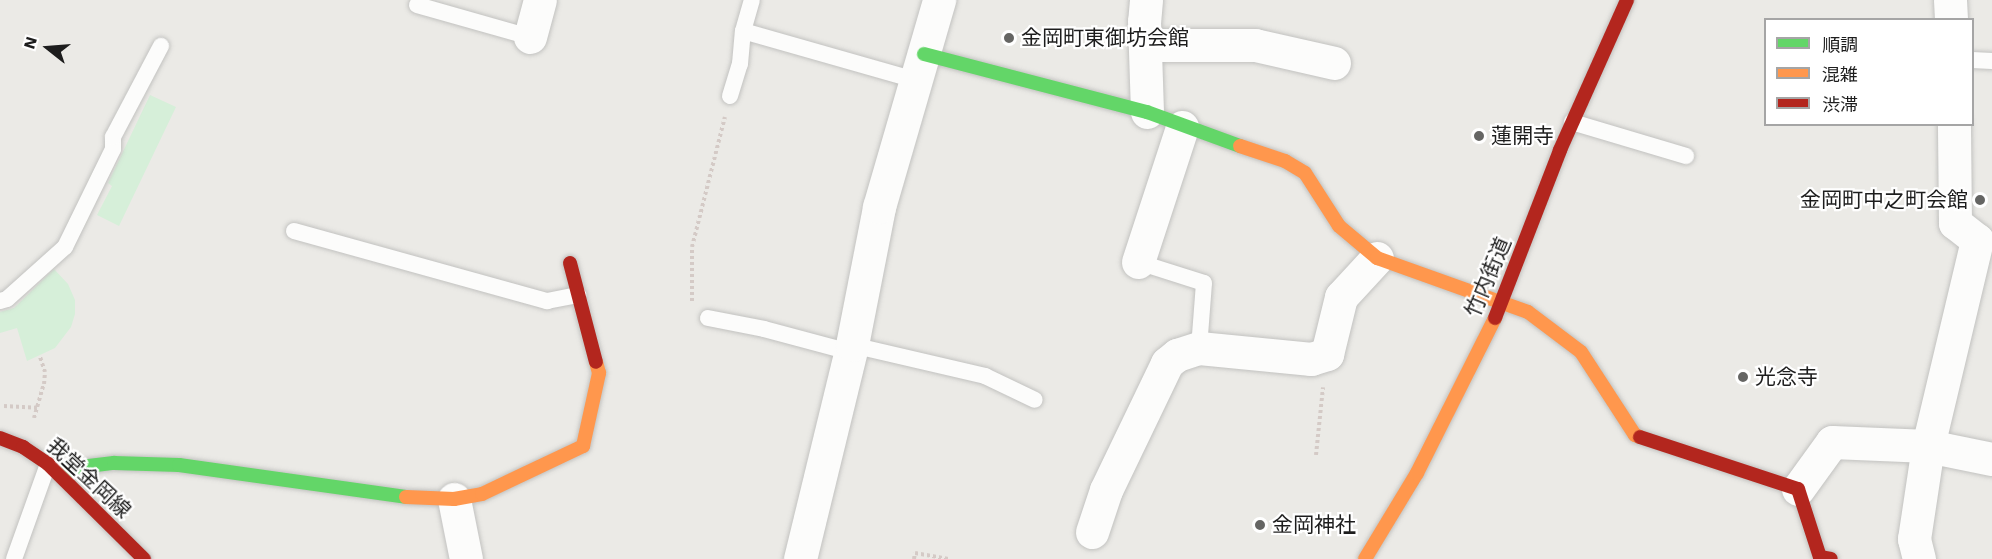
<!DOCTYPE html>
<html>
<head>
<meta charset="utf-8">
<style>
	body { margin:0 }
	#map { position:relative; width:1992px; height:559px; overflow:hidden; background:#ebeae6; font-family:"Work Sans","Noto Sans JP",sans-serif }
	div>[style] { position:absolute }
	.park>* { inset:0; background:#d6efd9 }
	.path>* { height:4px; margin-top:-2px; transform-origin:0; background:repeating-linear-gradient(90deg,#d4cac6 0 3px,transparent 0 6px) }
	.roads { filter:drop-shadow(0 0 2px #c2c2c0) drop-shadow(0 0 2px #c2c2c0) }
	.lane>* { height:16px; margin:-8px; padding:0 8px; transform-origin:8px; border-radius:8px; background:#fcfcfb }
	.street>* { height:33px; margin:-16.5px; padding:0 16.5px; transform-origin:16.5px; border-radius:16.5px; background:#fcfcfb }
	.fast>* { height:14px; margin:-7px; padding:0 7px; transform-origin:7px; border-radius:7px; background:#63d668 }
	.slow>* { height:14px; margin:-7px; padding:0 7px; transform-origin:7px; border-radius:7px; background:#ff974d }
	.jam>* { height:14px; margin:-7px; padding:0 7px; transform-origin:7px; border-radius:7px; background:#b3261e }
	.dots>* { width:16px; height:16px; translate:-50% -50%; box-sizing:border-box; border:3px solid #fff; border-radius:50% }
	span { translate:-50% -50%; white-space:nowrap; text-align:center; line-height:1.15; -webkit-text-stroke:4.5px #fff; paint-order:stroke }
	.poi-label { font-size:21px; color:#1d1d1d }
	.left { translate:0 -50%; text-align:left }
	.right { translate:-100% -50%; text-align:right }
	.street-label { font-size:21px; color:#1d1d1d }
	.legend { position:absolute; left:1764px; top:18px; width:210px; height:108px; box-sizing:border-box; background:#fff; border:2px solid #a5a5a5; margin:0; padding:8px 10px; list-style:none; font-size:18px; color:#1d1d1d }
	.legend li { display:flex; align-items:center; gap:12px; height:30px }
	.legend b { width:30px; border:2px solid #a5a5a5 }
	.north { position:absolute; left:18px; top:18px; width:60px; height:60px; -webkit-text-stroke:4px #fff; paint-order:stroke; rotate:287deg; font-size:16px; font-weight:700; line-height:24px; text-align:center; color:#1d1d1d }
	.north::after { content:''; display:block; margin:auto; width:21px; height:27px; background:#1d1d1d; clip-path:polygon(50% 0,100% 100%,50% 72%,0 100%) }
</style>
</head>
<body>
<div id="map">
	<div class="park">
		<div style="clip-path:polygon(150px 95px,176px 107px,119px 226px,97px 215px,112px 186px,108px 183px)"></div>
		<div style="clip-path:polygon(54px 269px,68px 284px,75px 300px,75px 314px,71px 327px,55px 348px,27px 361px,17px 328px,0 333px,0 312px,14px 308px)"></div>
	</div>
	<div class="path">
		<div style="left:692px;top:301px;width:54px;rotate:-90deg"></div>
		<div style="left:692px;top:247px;width:134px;rotate:-75.8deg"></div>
		<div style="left:4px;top:406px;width:33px;rotate:3deg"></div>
		<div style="left:34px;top:418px;width:35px;rotate:-74deg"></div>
		<div style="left:44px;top:384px;width:12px;rotate:-85deg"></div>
		<div style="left:45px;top:372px;width:16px;rotate:-108deg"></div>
		<div style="left:1316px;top:455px;width:68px;rotate:-84.1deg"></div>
		<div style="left:914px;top:559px;width:6px;rotate:-81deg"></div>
		<div style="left:915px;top:553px;width:34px;rotate:10deg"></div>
	</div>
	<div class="roads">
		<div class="lane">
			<div style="left:417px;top:5px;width:117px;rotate:15.8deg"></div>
			<div style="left:743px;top:31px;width:179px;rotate:15.9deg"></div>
			<div style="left:1972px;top:60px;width:20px;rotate:3deg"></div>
			<div style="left:730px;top:96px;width:34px;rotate:-73deg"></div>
			<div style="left:740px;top:64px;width:33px;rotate:-85deg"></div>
			<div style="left:743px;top:31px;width:32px;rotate:-74deg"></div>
			<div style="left:1572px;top:122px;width:119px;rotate:16.6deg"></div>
			<div style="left:294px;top:231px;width:263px;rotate:15.5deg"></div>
			<div style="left:547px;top:301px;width:32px;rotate:-11deg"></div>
			<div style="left:1138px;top:262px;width:69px;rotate:17.7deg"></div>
			<div style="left:1204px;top:283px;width:65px;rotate:94.4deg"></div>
			<div style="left:0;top:301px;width:7px;rotate:-16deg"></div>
			<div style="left:7px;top:299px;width:78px;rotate:-41.9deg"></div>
			<div style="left:65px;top:247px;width:109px;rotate:-63.9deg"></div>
			<div style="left:113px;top:149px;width:12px;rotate:-90deg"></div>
			<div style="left:113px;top:137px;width:103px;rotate:-62.2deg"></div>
			<div style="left:708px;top:318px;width:57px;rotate:11.1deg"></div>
			<div style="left:764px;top:329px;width:89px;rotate:15deg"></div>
			<div style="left:852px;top:345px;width:137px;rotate:13.1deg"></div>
			<div style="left:985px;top:376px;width:55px;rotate:25.6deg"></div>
			<div style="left:14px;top:559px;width:101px;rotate:-70.3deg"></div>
		</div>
		<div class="street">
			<div style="left:1146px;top:0;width:21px;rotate:95deg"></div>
			<div style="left:1144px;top:21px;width:91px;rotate:88.1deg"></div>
			<div style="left:1950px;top:0;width:20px;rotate:87deg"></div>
			<div style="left:530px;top:37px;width:38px;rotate:-75deg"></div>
			<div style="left:1145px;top:45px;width:110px"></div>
			<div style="left:1255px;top:45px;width:81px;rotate:12.8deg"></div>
			<div style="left:1138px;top:262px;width:142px;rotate:-71.9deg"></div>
			<div style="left:1798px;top:489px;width:58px;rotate:-54.1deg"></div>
			<div style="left:1832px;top:442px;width:96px;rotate:2.4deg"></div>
			<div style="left:1928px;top:446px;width:65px;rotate:11.5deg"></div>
			<div style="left:454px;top:499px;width:61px;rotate:78.7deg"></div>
			<div style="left:1092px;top:532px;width:44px;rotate:-71.6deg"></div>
			<div style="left:1106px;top:490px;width:141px;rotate:-64.3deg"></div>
			<div style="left:1167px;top:363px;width:13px;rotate:-39deg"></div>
			<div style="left:1177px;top:355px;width:23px;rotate:-18deg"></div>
			<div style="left:1199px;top:348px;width:113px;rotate:5.6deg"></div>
			<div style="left:1311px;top:359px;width:17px;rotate:-17deg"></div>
			<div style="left:1327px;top:354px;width:59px;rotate:-76.2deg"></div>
			<div style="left:1341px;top:297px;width:53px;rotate:-47.3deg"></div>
			<div style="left:800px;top:559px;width:220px;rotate:-76.3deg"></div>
			<div style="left:852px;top:345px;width:141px;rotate:-78.9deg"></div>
			<div style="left:879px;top:207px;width:216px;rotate:-73.8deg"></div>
			<div style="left:1919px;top:559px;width:21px;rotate:-104deg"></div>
			<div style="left:1914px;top:539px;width:94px;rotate:-81.4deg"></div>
			<div style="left:1928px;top:446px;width:212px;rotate:-76.6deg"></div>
			<div style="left:1977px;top:240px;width:28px;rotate:-142deg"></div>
			<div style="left:1955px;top:223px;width:99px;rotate:-90.6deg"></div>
		</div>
		<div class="fast">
			<div style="left:924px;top:54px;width:230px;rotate:14.6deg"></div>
			<div style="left:1147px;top:112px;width:99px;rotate:20.1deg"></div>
			<div style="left:59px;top:474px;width:22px;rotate:-18deg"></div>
			<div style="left:80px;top:467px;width:34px;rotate:-7deg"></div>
			<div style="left:114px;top:463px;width:65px;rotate:1.8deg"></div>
			<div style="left:179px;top:465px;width:229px;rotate:8deg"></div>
		</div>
		<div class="slow">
			<div style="left:1240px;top:146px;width:47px;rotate:18.4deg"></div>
			<div style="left:1285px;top:161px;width:23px;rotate:31deg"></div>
			<div style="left:1305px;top:173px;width:63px;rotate:57.3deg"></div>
			<div style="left:1339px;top:226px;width:50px;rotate:40.1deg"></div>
			<div style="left:1377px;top:258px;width:160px;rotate:19.7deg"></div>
			<div style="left:1528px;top:312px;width:66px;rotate:37deg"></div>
			<div style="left:1581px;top:352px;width:99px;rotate:57deg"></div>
			<div style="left:1635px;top:435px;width:5px;rotate:22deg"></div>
			<div style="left:406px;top:497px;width:48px;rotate:2.4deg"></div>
			<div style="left:454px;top:499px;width:28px;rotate:-10deg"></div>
			<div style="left:482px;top:494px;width:112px;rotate:-25.4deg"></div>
			<div style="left:583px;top:446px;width:75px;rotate:-77.6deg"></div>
			<div style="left:599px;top:373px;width:11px;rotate:-105deg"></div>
			<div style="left:1365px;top:559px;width:100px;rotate:-58.8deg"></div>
			<div style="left:1417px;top:473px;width:174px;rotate:-63.3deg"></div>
		</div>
		<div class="jam">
			<div style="left:570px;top:263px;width:102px;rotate:75.3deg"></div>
			<div style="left:1495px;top:318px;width:180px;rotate:-68.8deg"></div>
			<div style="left:1560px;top:150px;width:164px;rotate:-65.9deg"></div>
			<div style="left:1640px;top:437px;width:166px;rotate:18.2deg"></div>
			<div style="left:1798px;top:489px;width:71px;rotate:72.1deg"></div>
			<div style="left:1820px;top:557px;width:11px;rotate:10deg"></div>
			<div style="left:0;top:438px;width:25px;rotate:21deg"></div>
			<div style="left:23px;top:447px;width:30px;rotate:34deg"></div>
			<div style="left:48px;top:464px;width:135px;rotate:44.7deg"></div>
		</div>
	</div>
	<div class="dots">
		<div style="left:1009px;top:38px;background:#656563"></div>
		<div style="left:1479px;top:136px;background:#656563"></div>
		<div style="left:1980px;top:200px;background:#656563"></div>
		<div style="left:1743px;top:377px;background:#656563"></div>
		<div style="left:1260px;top:525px;background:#656563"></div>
	</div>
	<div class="poi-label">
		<span class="left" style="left:1021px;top:38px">金岡町東御坊会館</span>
		<span class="left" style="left:1491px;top:136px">蓮開寺</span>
		<span class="right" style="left:1968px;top:200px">金岡町中之町会館</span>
		<span class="left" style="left:1755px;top:377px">光念寺</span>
		<span class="left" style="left:1272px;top:525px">金岡神社</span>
	</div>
	<div class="street-label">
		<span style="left:1488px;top:277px;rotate:-67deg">竹内街道</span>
		<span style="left:89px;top:478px;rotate:43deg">我堂金岡線</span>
	</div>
	<ul class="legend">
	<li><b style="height:8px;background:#63d668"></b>順調</li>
	<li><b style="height:8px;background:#ff974d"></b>混雑</li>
	<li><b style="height:8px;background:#b3261e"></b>渋滞</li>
	</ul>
	<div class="north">N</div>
</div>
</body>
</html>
